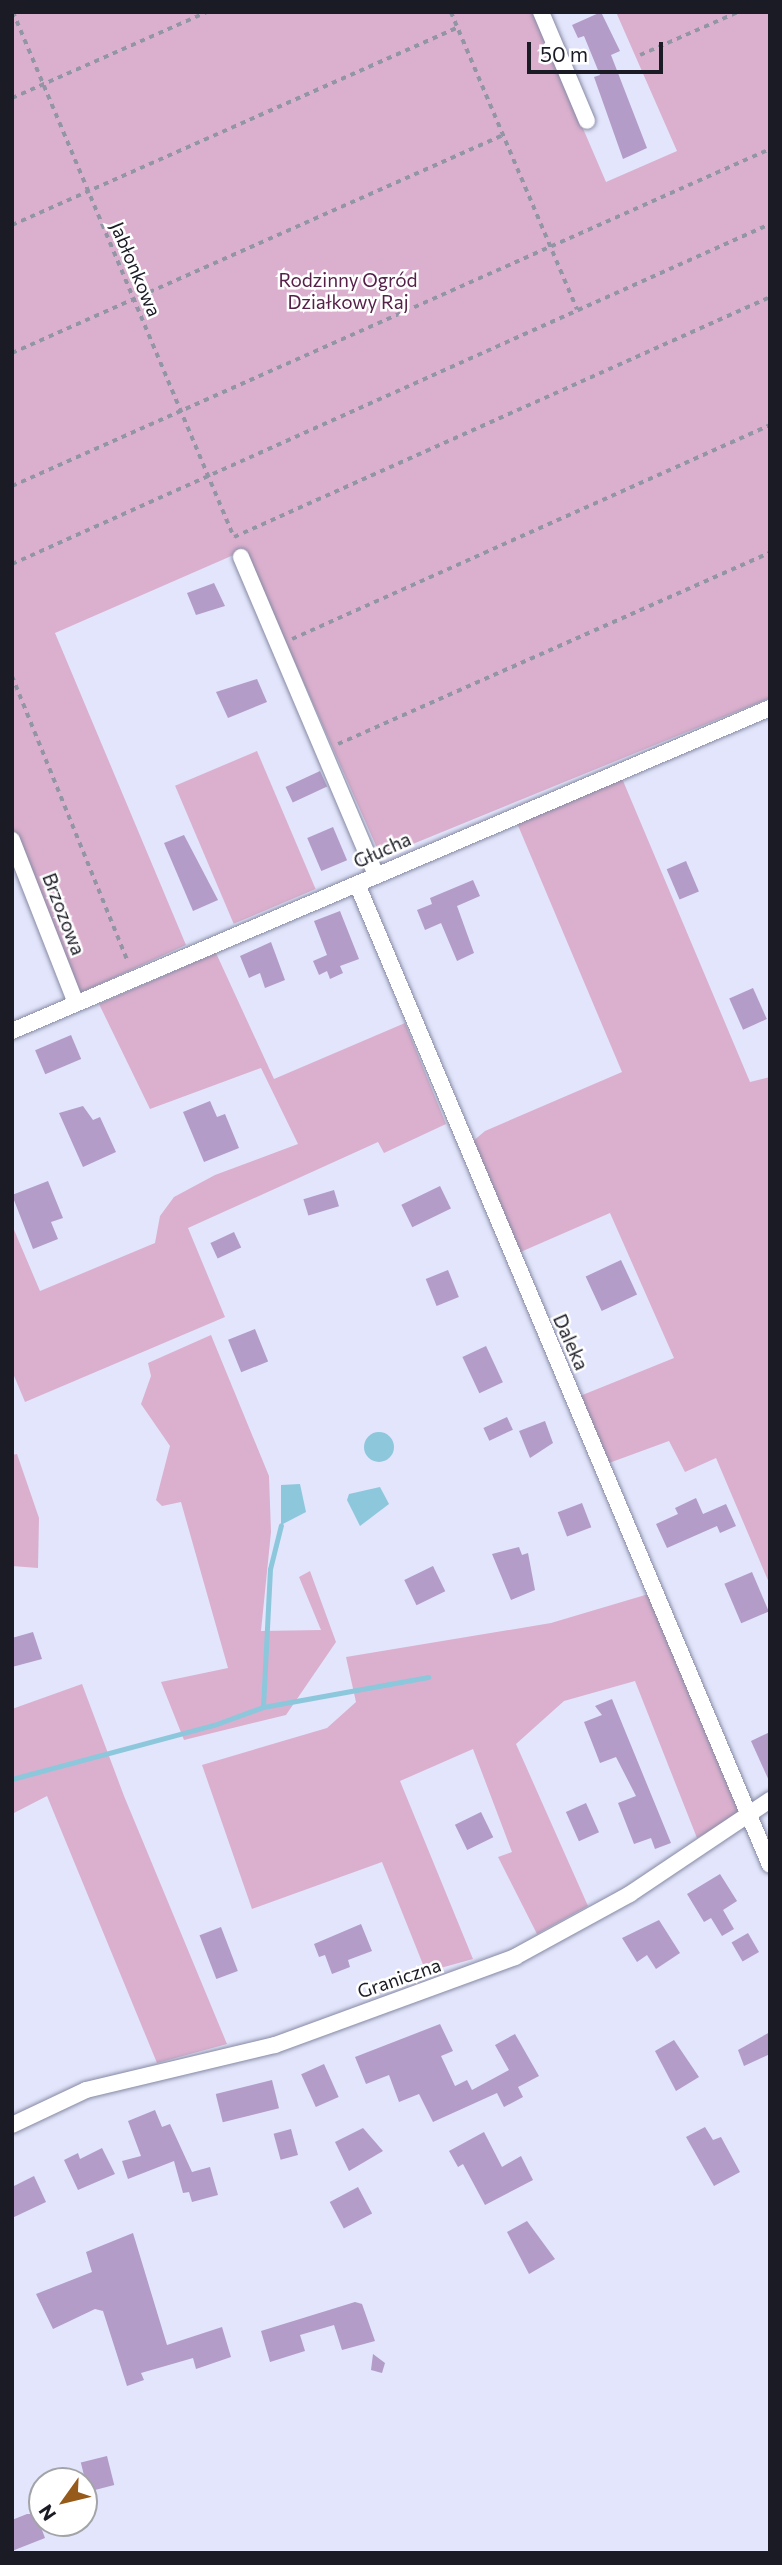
<!DOCTYPE html>
<html>
<head>
<meta charset="utf-8">
<style>
	body { margin:0 }
	#map { position:relative; width:782px; height:2565px; overflow:hidden; background:#e2e5fb; font-family:Commissioner,sans-serif }
	div>[style] { position:absolute }
	.green>* { inset:0; background:#dbb0ce; transform-origin:0 0 }
	.water>* { inset:0; background:#8dc7dc }
	.round { border-radius:50% }
	.stream>* { height:5px; margin:-2.5px; padding:0 2.5px; transform-origin:2.5px; border-radius:2.5px; background:#8dc7dc }
	.building>* { inset:0; background:#b39cc7; transform-origin:0 0 }
	.path>* { height:3.5px; margin-top:-1.75px; transform-origin:0; background:repeating-linear-gradient(90deg,#9295a5 0 5px,transparent 0 10px) }
	.roads { filter:drop-shadow(0 0 2px #8689a3) drop-shadow(0 0 2px #8689a3) }
	.street>* { height:16px; margin:-8px; padding:0 8px; transform-origin:8px; border-radius:8px; background:#fff }
	span { translate:-50% -50%; white-space:nowrap; text-align:center; line-height:1.15; -webkit-text-stroke:5px #fff; paint-order:stroke }
	.street-label { font-size:19px; color:#1a1b24 }
	.park-label { font-size:19px; color:#562049 }
	.frame { position:absolute; inset:0; border:14px solid #1a1b24; pointer-events:none }
	.north { position:absolute; left:28px; top:2467px; width:70px; height:70px; box-sizing:border-box; background:#fff; border:2px solid #a3a4a7; border-radius:50%; rotate:236deg; font-size:19px; font-weight:700; line-height:28px; text-align:center; color:#1a1b24 }
	.north::after { content:''; display:block; margin:auto; width:24px; height:32px; background:#965b1a; clip-path:polygon(50% 0,100% 100%,50% 72%,0 100%) }
	.scale { position:absolute; left:527px; top:42px; width:136px; height:32px; box-sizing:border-box; border:4px solid #1a1b24; border-top:0; padding-left:9px; font-size:21px; line-height:24px; white-space:nowrap; color:#1a1b24; -webkit-text-stroke:5px #fff; paint-order:stroke }
</style>
</head>
<body>
<div id="map">
	<div class="green">
		<div style="clip-path:polygon(12px 12px,533px 12px,606px 182px,677px 151px,616px 12px,770px 12px,770px 698px,381px 857px,245px 550px,55px 633px,186px 945px,78px 994px,12px 827px)"></div>
		<div style="left:257px;top:751px;width:150px;height:89px;rotate:67deg"></div>
		<div style="clip-path:polygon(621px 776px,750px 1082px,770px 1077px,770px 1585px,716px 1458px,685px 1472px,669px 1441px,609px 1463px,580px 1396px,674px 1358px,610px 1213px,516px 1254px,472px 1142px,485px 1131px,622px 1072px,514px 816px)"></div>
		<div style="clip-path:polygon(216px 953px,274px 1079px,405px 1023px,446px 1124px,384px 1153px,378px 1142px,188px 1228px,225px 1317px,25px 1402px,12px 1371px,12px 1225px,40px 1291px,155px 1243px,160px 1216px,174px 1197px,215px 1175px,298px 1144px,261px 1068px,150px 1109px,99px 1004px)"></div>
		<div style="clip-path:polygon(211px 1335px,269px 1476px,271px 1532px,261px 1631px,321px 1630px,299px 1577px,310px 1571px,336px 1642px,286px 1715px,184px 1740px,161px 1682px,228px 1668px,181px 1502px,162px 1506px,156px 1500px,170px 1446px,141px 1404px,151px 1376px,148px 1363px)"></div>
		<div style="clip-path:polygon(17px 1454px,39px 1518px,38px 1568px,12px 1566px,12px 1455px)"></div>
		<div style="clip-path:polygon(652px 1593px,740px 1813px,697px 1838px,635px 1681px,564px 1701px,516px 1744px,588px 1906px,537px 1934px,498px 1857px,512px 1852px,473px 1749px,400px 1781px,473px 1959px,426px 1972px,382px 1862px,252px 1909px,202px 1765px,327px 1728px,356px 1702px,346px 1657px,551px 1623px)"></div>
		<div style="clip-path:polygon(82px 1684px,124px 1796px,227px 2044px,157px 2063px,47px 1796px,12px 1814px,12px 1709px)"></div>
	</div>
	<div class="water">
		<div class="round" style="left:364px;top:1432px;width:30px;height:30px"></div>
		<div style="clip-path:polygon(300px 1484px,306px 1512px,281px 1525px,281px 1485px)"></div>
		<div style="clip-path:polygon(380px 1487px,389px 1504px,360px 1526px,347px 1500px,349px 1494px)"></div>
	</div>
	<div class="stream">
		<div style="left:263px;top:1707px;width:138px;rotate:-87.1deg"></div>
		<div style="left:270px;top:1569px;width:45px;rotate:-76deg"></div>
		<div style="left:12px;top:1779px;width:209px;rotate:-15deg"></div>
		<div style="left:214px;top:1725px;width:52px;rotate:-20.2deg"></div>
		<div style="left:263px;top:1707px;width:168px;rotate:-10.3deg"></div>
	</div>
	<div class="building">
		<div style="clip-path:polygon(601px 12px,620px 51px,611px 55px,647px 148px,623px 159px,594px 77px,600px 75px,584px 36px,578px 38px,572px 25px)"></div>
		<div style="clip-path:polygon(214px 583px,225px 606px,196px 615px,187px 593px)"></div>
		<div style="clip-path:polygon(257px 679px,267px 702px,228px 718px,216px 692px)"></div>
		<div style="left:320px;top:771px;width:17px;height:38px;rotate:65deg"></div>
		<div style="left:333px;top:827px;width:36px;height:28px;rotate:67deg"></div>
		<div style="clip-path:polygon(184px 835px,218px 900px,193px 911px,164px 843px)"></div>
		<div style="left:686px;top:861px;width:33px;height:21px;rotate:67deg"></div>
		<div style="clip-path:polygon(473px 880px,480px 896px,457px 906px,474px 953px,457px 961px,441px 923px,425px 930px,417px 910px,432px 904px,430px 898px)"></div>
		<div style="clip-path:polygon(340px 911px,359px 959px,340px 966px,343px 973px,330px 979px,327px 971px,319px 975px,313px 961px,327px 955px,314px 921px)"></div>
		<div style="clip-path:polygon(271px 942px,285px 980px,265px 988px,260px 973px,249px 978px,240px 956px)"></div>
		<div style="left:753px;top:988px;width:34px;height:26px;rotate:66deg"></div>
		<div style="left:71px;top:1035px;width:26px;height:39px;rotate:67deg"></div>
		<div style="clip-path:polygon(210px 1101px,217px 1117px,225px 1114px,239px 1148px,204px 1162px,183px 1112px)"></div>
		<div style="clip-path:polygon(83px 1106px,93px 1120px,100px 1117px,116px 1152px,83px 1167px,59px 1113px)"></div>
		<div style="clip-path:polygon(48px 1181px,63px 1218px,51px 1222px,58px 1239px,33px 1249px,12px 1195px)"></div>
		<div style="left:440px;top:1186px;width:25px;height:43px;rotate:64deg"></div>
		<div style="left:334px;top:1190px;width:17px;height:32px;rotate:73deg"></div>
		<div style="left:234px;top:1232px;width:17px;height:26px;rotate:65deg"></div>
		<div style="left:621px;top:1260px;width:38px;height:39px;rotate:65deg"></div>
		<div style="left:448px;top:1270px;width:29px;height:24px;rotate:68deg"></div>
		<div style="left:255px;top:1329px;width:35px;height:29px;rotate:68deg"></div>
		<div style="left:486px;top:1346px;width:40px;height:26px;rotate:65deg"></div>
		<div style="left:507px;top:1417px;width:14px;height:26px;rotate:65deg"></div>
		<div style="clip-path:polygon(545px 1421px,553px 1443px,530px 1458px,519px 1431px)"></div>
		<div style="clip-path:polygon(696px 1498px,703px 1514px,726px 1504px,736px 1526px,720px 1533px,717px 1526px,667px 1548px,656px 1524px,678px 1514px,675px 1508px)"></div>
		<div style="left:582px;top:1503px;width:26px;height:26px;rotate:69deg"></div>
		<div style="clip-path:polygon(519px 1547px,522px 1555px,528px 1553px,535px 1590px,511px 1600px,492px 1554px)"></div>
		<div style="left:433px;top:1566px;width:28px;height:32px;rotate:64deg"></div>
		<div style="left:752px;top:1572px;width:43px;height:30px;rotate:67deg"></div>
		<div style="clip-path:polygon(33px 1632px,42px 1659px,12px 1667px,12px 1638px)"></div>
		<div style="clip-path:polygon(612px 1699px,671px 1843px,655px 1849px,651px 1838px,634px 1844px,618px 1803px,636px 1796px,616px 1757px,600px 1763px,584px 1722px,602px 1715px,595px 1706px)"></div>
		<div style="clip-path:polygon(770px 1732px,770px 1783px,751px 1741px)"></div>
		<div style="left:586px;top:1803px;width:32px;height:22px;rotate:66deg"></div>
		<div style="left:481px;top:1812px;width:28px;height:29px;rotate:64deg"></div>
		<div style="clip-path:polygon(720px 1874px,737px 1901px,723px 1910px,734px 1929px,722px 1936px,711px 1918px,704px 1922px,687px 1894px)"></div>
		<div style="clip-path:polygon(659px 1920px,680px 1953px,656px 1969px,647px 1955px,637px 1962px,622px 1938px)"></div>
		<div style="clip-path:polygon(361px 1924px,372px 1951px,348px 1960px,350px 1967px,332px 1974px,325px 1955px,319px 1957px,314px 1944px)"></div>
		<div style="left:221px;top:1927px;width:47px;height:23px;rotate:69deg"></div>
		<div style="left:748px;top:1933px;width:22px;height:19px;rotate:60deg"></div>
		<div style="clip-path:polygon(440px 2024px,453px 2051px,441px 2056px,455px 2086px,467px 2080px,472px 2090px,509px 2070px,495px 2045px,515px 2034px,539px 2076px,518px 2087px,523px 2097px,504px 2107px,497px 2093px,433px 2122px,419px 2094px,399px 2102px,389px 2075px,366px 2084px,355px 2057px)"></div>
		<div style="clip-path:polygon(770px 2032px,770px 2054px,744px 2066px,738px 2050px)"></div>
		<div style="clip-path:polygon(674px 2040px,699px 2077px,676px 2091px,655px 2051px)"></div>
		<div style="left:324px;top:2064px;width:36px;height:25px;rotate:66deg"></div>
		<div style="left:272px;top:2080px;width:29px;height:58px;rotate:76deg"></div>
		<div style="clip-path:polygon(155px 2110px,162px 2127px,170px 2124px,192px 2172px,210px 2167px,218px 2195px,192px 2202px,189px 2192px,183px 2193px,174px 2161px,128px 2179px,122px 2161px,141px 2156px,128px 2121px)"></div>
		<div style="clip-path:polygon(705px 2127px,713px 2140px,721px 2137px,740px 2172px,714px 2186px,686px 2137px)"></div>
		<div style="clip-path:polygon(363px 2128px,383px 2151px,349px 2171px,335px 2142px)"></div>
		<div style="left:291px;top:2129px;width:27px;height:18px;rotate:75deg"></div>
		<div style="clip-path:polygon(484px 2132px,502px 2167px,521px 2156px,533px 2180px,485px 2205px,463px 2164px,458px 2167px,449px 2151px)"></div>
		<div style="clip-path:polygon(102px 2148px,115px 2174px,78px 2190px,64px 2160px,78px 2153px,80px 2159px)"></div>
		<div style="clip-path:polygon(34px 2176px,46px 2202px,12px 2218px,12px 2187px)"></div>
		<div style="left:358px;top:2187px;width:30px;height:32px;rotate:62deg"></div>
		<div style="clip-path:polygon(527px 2221px,555px 2259px,529px 2274px,507px 2232px)"></div>
		<div style="clip-path:polygon(133px 2233px,167px 2345px,222px 2327px,231px 2357px,196px 2369px,193px 2358px,141px 2373px,144px 2380px,127px 2386px,103px 2311px,95px 2309px,53px 2329px,36px 2294px,92px 2272px,86px 2252px)"></div>
		<div style="clip-path:polygon(355px 2302px,362px 2304px,375px 2341px,342px 2350px,334px 2325px,300px 2335px,305px 2351px,270px 2362px,261px 2331px)"></div>
		<div style="clip-path:polygon(373px 2354px,385px 2363px,382px 2373px,371px 2370px)"></div>
		<div style="left:107px;top:2456px;width:30px;height:27px;rotate:76deg"></div>
		<div style="clip-path:polygon(27px 2514px,36px 2514px,45px 2538px,12px 2551px,12px 2520px)"></div>
	</div>
	<div class="path">
		<div style="left:13px;top:12px;width:570px;rotate:67.17deg"></div>
		<div style="left:234px;top:537px;width:587px;rotate:-24.12deg"></div>
		<div style="left:451px;top:12px;width:323px;rotate:67deg"></div>
		<div style="left:640px;top:55px;width:107px;rotate:-23.7deg"></div>
		<div style="left:12px;top:98px;width:213px;rotate:-23.8deg"></div>
		<div style="left:12px;top:225px;width:487px;rotate:-23.9deg"></div>
		<div style="left:12px;top:353px;width:537px;rotate:-23.94deg"></div>
		<div style="left:12px;top:486px;width:830px;rotate:-23.97deg"></div>
		<div style="left:12px;top:564px;width:831px;rotate:-24.16deg"></div>
		<div style="left:292px;top:639px;width:524px;rotate:-24.12deg"></div>
		<div style="left:12px;top:676px;width:308px;rotate:67.9deg"></div>
		<div style="left:338px;top:744px;width:472px;rotate:-23.9deg"></div>
	</div>
	<div class="roads">
		<div class="street">
			<div style="left:541px;top:12px;width:118px;rotate:67.1deg"></div>
			<div style="left:241px;top:557px;width:345px;rotate:67deg"></div>
			<div style="left:12px;top:840px;width:175px;rotate:68.6deg"></div>
			<div style="left:357px;top:884px;width:1064px;rotate:67.17deg"></div>
			<div style="left:12px;top:1031px;width:824px;rotate:-23.08deg"></div>
			<div style="left:12px;top:2125px;width:82px;rotate:-25.3deg"></div>
			<div style="left:86px;top:2090px;width:194px;rotate:-13.4deg"></div>
			<div style="left:275px;top:2045px;width:256px;rotate:-20.1deg"></div>
			<div style="left:515px;top:1957px;width:131px;rotate:-28.7deg"></div>
			<div style="left:630px;top:1894px;width:169px;rotate:-33.9deg"></div>
		</div>
	</div>
	<div class="street-label">
		<span style="left:136px;top:269px;rotate:67deg">Jabłonkowa</span>
		<span style="left:382px;top:850px;rotate:-24deg">Głucha</span>
		<span style="left:64px;top:914px;rotate:69deg">Brzozowa</span>
		<span style="left:571px;top:1342px;rotate:66deg">Daleka</span>
		<span style="left:399px;top:1978px;rotate:-19deg">Graniczna</span>
	</div>
	<div class="park-label">
		<span style="left:348px;top:291px">Rodzinny Ogród<br>Działkowy Raj</span>
	</div>
	<div class="frame"></div>
	<div class="north">N</div>
	<div class="scale">50 m</div>
</div>
</body>
</html>
